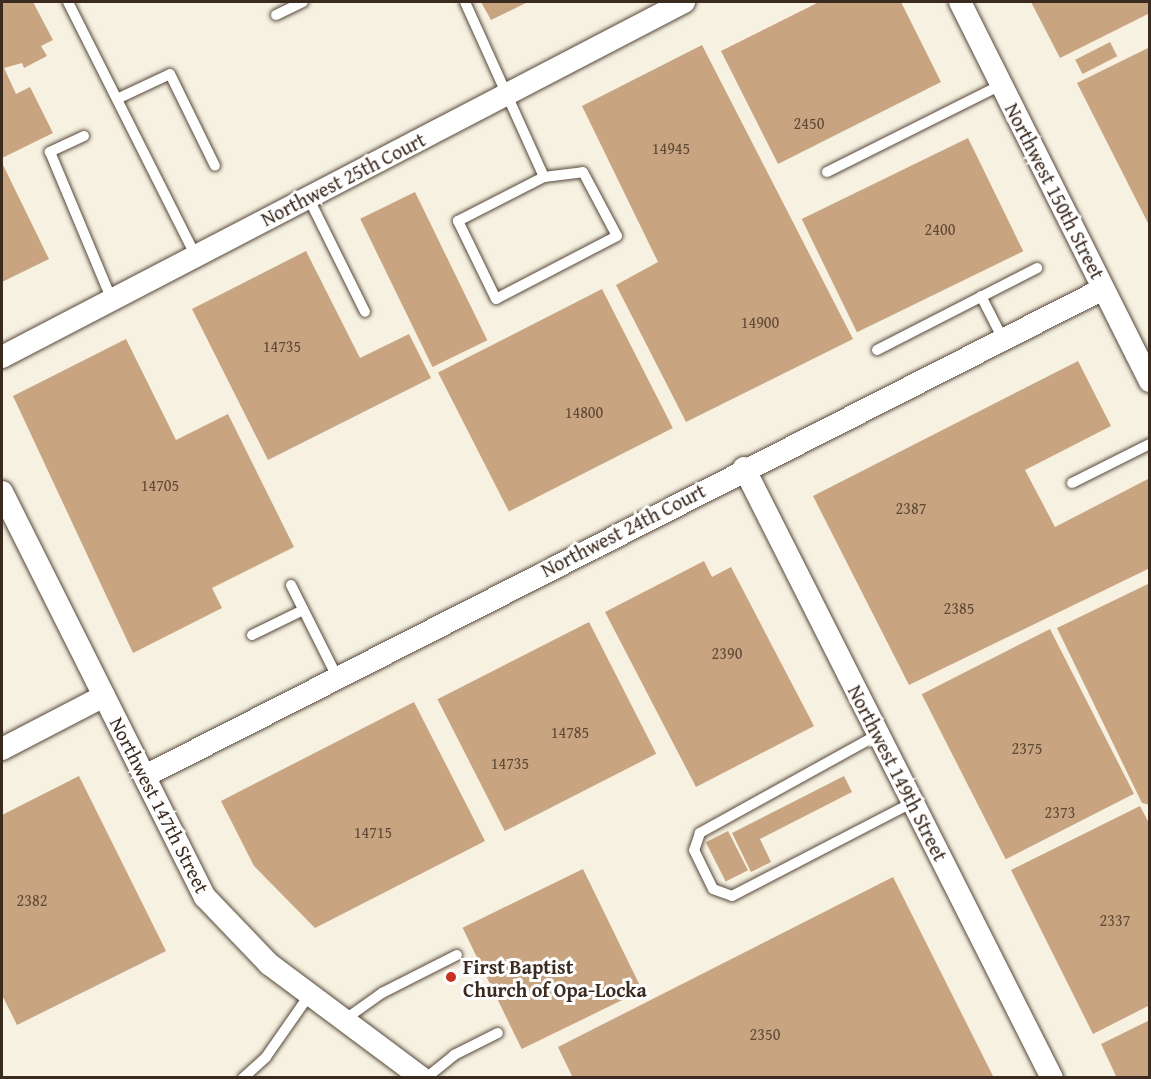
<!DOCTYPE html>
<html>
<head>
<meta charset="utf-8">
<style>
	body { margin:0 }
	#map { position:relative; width:1151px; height:1079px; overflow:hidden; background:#f6f1e1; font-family:"Gentium Book Plus",serif }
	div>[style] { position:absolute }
	.building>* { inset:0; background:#c9a480; transform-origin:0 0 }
	.roads { filter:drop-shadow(0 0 2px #57483b) drop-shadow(0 0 2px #57483b) }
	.service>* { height:10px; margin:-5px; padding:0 5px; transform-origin:5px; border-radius:5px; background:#fff }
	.minor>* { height:22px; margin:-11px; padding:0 11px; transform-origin:11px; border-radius:11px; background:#fff }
	.dots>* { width:16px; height:16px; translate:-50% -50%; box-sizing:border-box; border:3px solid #fff; border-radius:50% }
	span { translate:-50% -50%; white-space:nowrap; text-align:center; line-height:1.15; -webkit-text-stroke:6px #fff; paint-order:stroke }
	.number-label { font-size:16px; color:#5e4836 }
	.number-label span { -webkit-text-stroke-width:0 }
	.street-label { font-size:20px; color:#3b2a1e }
	.poi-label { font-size:20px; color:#3b2a1e; font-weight:700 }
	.left { translate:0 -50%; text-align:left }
	.frame { position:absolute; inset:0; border:3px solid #3b2a1e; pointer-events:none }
</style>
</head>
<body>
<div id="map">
	<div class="building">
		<div style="clip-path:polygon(2px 2px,33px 2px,53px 40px,41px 46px,47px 56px,24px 68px,22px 63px,4px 68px,16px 94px,30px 87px,53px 133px,2px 158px)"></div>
		<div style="clip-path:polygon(481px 2px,528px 2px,491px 20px)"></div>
		<div style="clip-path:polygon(819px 2px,901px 2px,941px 82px,778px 164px,721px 51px)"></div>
		<div style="clip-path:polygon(1031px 2px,1150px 2px,1150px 13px,1060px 58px)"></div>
		<div style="left:1110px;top:42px;width:16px;height:39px;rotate:63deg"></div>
		<div style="clip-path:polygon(702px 45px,853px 339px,686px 422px,616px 285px,658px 262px,582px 106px)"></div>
		<div style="clip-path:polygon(1150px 47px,1150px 227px,1077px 83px)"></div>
		<div style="left:968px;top:138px;width:126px;height:185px;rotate:64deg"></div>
		<div style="clip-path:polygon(2px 163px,49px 259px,2px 282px)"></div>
		<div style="left:415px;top:192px;width:165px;height:61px;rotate:64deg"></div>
		<div style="clip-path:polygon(306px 251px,360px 358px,409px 334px,431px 378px,268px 460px,192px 309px)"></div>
		<div style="left:602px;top:289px;width:156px;height:184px;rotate:63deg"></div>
		<div style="clip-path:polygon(126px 339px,176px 440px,228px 414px,294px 547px,212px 588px,222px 608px,133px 653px,13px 396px)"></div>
		<div style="clip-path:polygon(1078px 361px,1111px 426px,1025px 470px,1055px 527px,1148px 479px,1150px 568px,909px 685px,813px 496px)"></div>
		<div style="clip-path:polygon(704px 561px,712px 577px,731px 567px,814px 726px,696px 787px,605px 612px)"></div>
		<div style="clip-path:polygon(1150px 583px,1150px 805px,1142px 803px,1057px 628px)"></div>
		<div style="left:589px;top:622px;width:148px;height:170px;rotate:63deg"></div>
		<div style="left:1050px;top:629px;width:185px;height:144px;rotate:63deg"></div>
		<div style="clip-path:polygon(414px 702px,485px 841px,315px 928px,254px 866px,221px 801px)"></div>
		<div style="clip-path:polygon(79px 776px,166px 951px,17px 1025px,2px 995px,2px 815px)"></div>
		<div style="clip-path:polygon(844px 776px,852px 792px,760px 839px,771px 862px,751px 872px,732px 833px)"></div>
		<div style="clip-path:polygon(1140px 806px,1150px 825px,1150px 1005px,1093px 1034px,1011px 870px)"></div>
		<div style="left:728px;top:831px;width:44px;height:25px;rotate:63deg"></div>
		<div style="left:583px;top:869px;width:135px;height:134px;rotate:64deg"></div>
		<div style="clip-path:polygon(893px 877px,994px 1078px,573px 1078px,558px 1047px)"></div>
		<div style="clip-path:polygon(1150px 1020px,1150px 1078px,1117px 1078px,1101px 1044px)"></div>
	</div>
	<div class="roads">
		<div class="service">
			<div style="left:68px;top:2px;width:284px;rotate:63.3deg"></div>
			<div style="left:465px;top:2px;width:192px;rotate:65.7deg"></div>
			<div style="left:276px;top:15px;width:30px;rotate:-26deg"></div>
			<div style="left:119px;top:98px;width:56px;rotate:-25.2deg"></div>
			<div style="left:170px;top:74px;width:102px;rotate:63.9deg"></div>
			<div style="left:84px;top:136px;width:38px;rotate:155deg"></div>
			<div style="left:50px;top:152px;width:160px;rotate:67.3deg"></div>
			<div style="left:583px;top:172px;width:72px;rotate:62deg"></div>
			<div style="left:617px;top:236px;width:136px;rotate:152.5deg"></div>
			<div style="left:496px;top:299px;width:87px;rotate:-116deg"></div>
			<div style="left:458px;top:221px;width:97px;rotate:-27.1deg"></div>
			<div style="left:544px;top:177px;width:39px;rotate:-7deg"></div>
			<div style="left:827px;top:172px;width:195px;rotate:-26.6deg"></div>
			<div style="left:308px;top:197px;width:128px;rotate:63.6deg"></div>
			<div style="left:981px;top:296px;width:48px;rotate:62.9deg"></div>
			<div style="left:877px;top:350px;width:180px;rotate:-27.1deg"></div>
			<div style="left:1072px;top:483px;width:87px;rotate:-26.6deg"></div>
			<div style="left:291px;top:585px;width:103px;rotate:63.4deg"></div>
			<div style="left:252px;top:635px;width:57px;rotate:-26.1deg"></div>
			<div style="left:879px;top:734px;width:205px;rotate:151.1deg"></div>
			<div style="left:700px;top:833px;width:18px;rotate:109deg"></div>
			<div style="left:694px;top:850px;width:43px;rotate:64deg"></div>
			<div style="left:713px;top:889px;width:20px;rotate:20deg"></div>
			<div style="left:732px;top:896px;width:204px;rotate:-27.4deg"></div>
			<div style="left:344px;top:1020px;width:47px;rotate:-35.4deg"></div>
			<div style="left:382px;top:993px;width:84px;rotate:-26.9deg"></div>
			<div style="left:243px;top:1078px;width:31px;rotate:-42deg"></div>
			<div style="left:266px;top:1057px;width:77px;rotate:-55.1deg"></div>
			<div style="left:426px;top:1078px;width:36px;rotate:-39deg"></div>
			<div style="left:454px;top:1055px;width:49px;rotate:-26.6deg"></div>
		</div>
		<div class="minor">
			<div style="left:960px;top:2px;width:424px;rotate:63.4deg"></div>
			<div style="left:2px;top:357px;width:769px;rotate:-27.5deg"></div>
			<div style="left:744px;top:468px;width:683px;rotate:63.21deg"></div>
			<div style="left:2px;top:492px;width:453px;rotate:63.4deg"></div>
			<div style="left:205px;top:897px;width:93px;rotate:46.3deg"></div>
			<div style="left:269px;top:964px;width:191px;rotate:36.7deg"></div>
			<div style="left:2px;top:749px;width:115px;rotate:-27.5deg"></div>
			<div style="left:145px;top:776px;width:1075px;rotate:-26.95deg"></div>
		</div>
	</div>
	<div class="dots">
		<div style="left:451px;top:977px;background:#c8321e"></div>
	</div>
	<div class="number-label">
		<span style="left:809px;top:123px">2450</span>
		<span style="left:671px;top:148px">14945</span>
		<span style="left:940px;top:229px">2400</span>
		<span style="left:760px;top:322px">14900</span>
		<span style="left:282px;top:346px">14735</span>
		<span style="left:584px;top:412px">14800</span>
		<span style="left:160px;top:485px">14705</span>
		<span style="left:911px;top:508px">2387</span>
		<span style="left:959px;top:608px">2385</span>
		<span style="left:727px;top:653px">2390</span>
		<span style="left:570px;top:732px">14785</span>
		<span style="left:1027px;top:748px">2375</span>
		<span style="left:510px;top:763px">14735</span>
		<span style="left:1060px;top:812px">2373</span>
		<span style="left:373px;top:832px">14715</span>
		<span style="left:32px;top:900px">2382</span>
		<span style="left:1115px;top:920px">2337</span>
		<span style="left:765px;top:1034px">2350</span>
	</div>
	<div class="street-label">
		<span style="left:343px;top:179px;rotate:-27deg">Northwest 25th Court</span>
		<span style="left:1055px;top:191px;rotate:63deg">Northwest 150th Street</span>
		<span style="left:623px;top:530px;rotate:-27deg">Northwest 24th Court</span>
		<span style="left:898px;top:773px;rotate:63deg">Northwest 149th Street</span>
		<span style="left:160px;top:805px;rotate:63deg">Northwest 147th Street</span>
	</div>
	<div class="poi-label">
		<span class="left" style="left:463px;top:978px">First Baptist<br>Church of Opa-Locka</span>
	</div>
	<div class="frame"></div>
</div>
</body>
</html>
